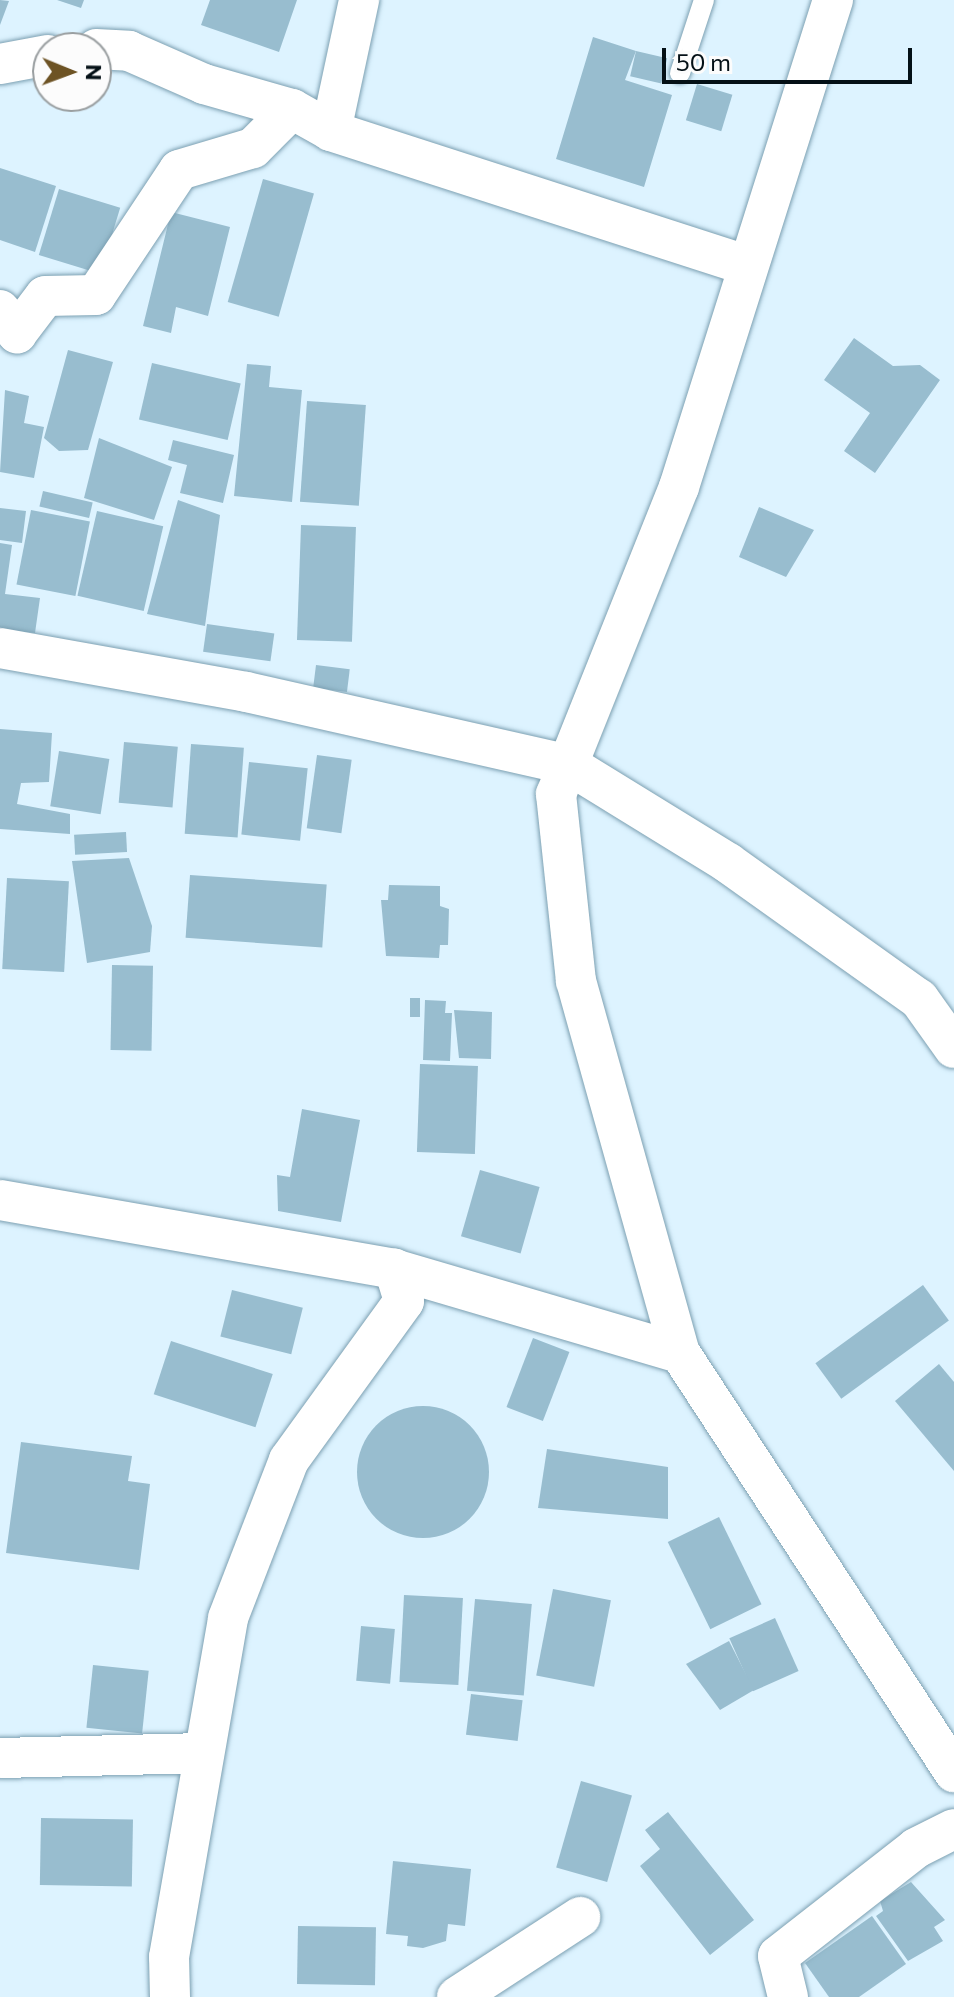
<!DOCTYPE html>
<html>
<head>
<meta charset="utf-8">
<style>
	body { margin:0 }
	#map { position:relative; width:954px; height:1997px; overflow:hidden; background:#ddf3ff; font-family:Commissioner,sans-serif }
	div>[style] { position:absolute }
	.building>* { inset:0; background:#98bdcf; transform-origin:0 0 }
	.round { border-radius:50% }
	.roads { filter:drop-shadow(0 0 2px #7ca0b2) drop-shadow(0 0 2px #7ca0b2) }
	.lane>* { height:20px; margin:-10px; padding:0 10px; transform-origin:10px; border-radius:10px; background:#fff }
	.street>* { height:40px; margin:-20px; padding:0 20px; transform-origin:20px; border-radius:20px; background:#fff }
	span { translate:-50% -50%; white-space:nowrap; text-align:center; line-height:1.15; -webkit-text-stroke:6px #fcfcfc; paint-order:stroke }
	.north { position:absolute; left:32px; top:32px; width:80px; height:80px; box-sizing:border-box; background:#fcfcfc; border:2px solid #999ea0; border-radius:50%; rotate:91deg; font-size:22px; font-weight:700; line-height:32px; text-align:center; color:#041016 }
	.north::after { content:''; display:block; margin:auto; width:28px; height:36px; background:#6d5324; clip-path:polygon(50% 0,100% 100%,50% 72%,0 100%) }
	.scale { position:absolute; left:662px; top:48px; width:250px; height:36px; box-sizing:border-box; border:4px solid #041016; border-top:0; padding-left:10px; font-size:24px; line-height:28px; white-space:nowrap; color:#041016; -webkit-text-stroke:6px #fcfcfc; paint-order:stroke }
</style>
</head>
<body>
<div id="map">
	<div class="building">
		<div style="clip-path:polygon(0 0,9px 1px,0 25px)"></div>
		<div style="clip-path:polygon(57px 0,84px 0,81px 8px)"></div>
		<div style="clip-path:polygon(210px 0,297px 0,279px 52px,201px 25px)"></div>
		<div style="clip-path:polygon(593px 37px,636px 51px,625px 80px,672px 95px,644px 187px,556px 159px)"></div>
		<div style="left:636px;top:51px;width:32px;height:26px;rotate:13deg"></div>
		<div style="left:697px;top:84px;width:37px;height:38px;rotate:17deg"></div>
		<div style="clip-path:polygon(0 168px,56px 186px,35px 252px,0 240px)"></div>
		<div style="left:263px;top:179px;width:53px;height:128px;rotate:16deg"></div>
		<div style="left:59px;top:189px;width:64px;height:69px;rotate:17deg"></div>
		<div style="clip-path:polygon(171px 212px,230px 227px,208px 316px,176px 307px,171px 333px,143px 326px)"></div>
		<div style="clip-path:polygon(854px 338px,893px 366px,920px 365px,940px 380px,875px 473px,844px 451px,870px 413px,824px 380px)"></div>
		<div style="clip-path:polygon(68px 350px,113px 362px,88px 450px,59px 451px,44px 438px)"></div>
		<div style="left:152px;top:363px;width:91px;height:58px;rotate:13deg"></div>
		<div style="clip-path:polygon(247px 364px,271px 366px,269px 387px,302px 390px,292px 502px,234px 496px)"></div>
		<div style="clip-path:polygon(5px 390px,29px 396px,24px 423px,44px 427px,34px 478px,0 472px)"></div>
		<div style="left:307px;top:401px;width:59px;height:101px;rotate:4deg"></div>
		<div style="clip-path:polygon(99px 438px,172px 467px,154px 520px,84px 498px)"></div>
		<div style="clip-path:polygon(173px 440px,234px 455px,223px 503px,180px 493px,187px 465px,168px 460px)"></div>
		<div style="left:43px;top:491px;width:51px;height:16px;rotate:13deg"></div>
		<div style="clip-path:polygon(178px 500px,220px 515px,205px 626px,147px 614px)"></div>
		<div style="clip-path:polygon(759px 507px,814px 530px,786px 577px,739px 557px)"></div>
		<div style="clip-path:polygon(0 508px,26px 511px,22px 543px,0 540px)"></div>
		<div style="left:31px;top:510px;width:60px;height:76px;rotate:11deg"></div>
		<div style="left:97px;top:511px;width:68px;height:87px;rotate:13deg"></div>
		<div style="left:301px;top:525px;width:55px;height:115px;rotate:2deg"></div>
		<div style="clip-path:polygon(0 543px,12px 545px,5px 594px,40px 598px,35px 633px,0 629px)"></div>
		<div style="left:207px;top:624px;width:68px;height:28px;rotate:8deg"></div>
		<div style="left:316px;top:665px;width:34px;height:23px;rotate:7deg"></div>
		<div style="clip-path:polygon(0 729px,52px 733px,49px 782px,21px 783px,17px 804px,70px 814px,70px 834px,0 829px)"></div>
		<div style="left:124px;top:742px;width:54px;height:61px;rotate:5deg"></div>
		<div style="left:191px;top:744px;width:53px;height:90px;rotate:4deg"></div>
		<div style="left:59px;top:751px;width:51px;height:56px;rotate:9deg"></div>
		<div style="left:317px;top:755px;width:35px;height:74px;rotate:8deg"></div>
		<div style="left:249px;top:762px;width:59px;height:73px;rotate:6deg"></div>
		<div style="left:126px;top:832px;width:20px;height:52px;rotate:87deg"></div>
		<div style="clip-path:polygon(129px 858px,152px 926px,150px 952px,87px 963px,72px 861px)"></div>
		<div style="left:190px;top:875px;width:137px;height:63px;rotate:4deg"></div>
		<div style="left:7px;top:878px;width:62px;height:91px;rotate:3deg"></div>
		<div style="clip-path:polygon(389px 885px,440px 886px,440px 906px,449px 909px,448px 945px,440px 945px,439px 958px,386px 956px,381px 900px,388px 900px)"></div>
		<div style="left:112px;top:965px;width:41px;height:85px;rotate:1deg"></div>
		<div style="left:410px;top:998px;width:10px;height:19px"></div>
		<div style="clip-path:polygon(425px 1000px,446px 1001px,445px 1013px,452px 1013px,450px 1061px,423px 1060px)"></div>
		<div style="clip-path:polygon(454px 1010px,492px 1012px,491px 1059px,459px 1058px)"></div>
		<div style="left:420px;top:1064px;width:58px;height:88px;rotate:2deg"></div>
		<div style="clip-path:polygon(302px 1109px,360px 1120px,341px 1222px,278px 1211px,277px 1175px,290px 1177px)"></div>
		<div style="left:480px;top:1170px;width:62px;height:69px;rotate:16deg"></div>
		<div style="left:923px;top:1285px;width:44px;height:133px;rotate:54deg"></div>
		<div style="left:232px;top:1290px;width:73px;height:48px;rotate:14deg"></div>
		<div style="left:533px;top:1338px;width:39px;height:74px;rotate:21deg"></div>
		<div style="left:171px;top:1341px;width:107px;height:56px;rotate:18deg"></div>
		<div style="clip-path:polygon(939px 1364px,954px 1382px,954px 1471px,895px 1401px)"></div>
		<div class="round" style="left:357px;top:1406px;width:132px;height:132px"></div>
		<div style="clip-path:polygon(21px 1442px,132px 1456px,128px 1481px,150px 1484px,139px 1570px,6px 1553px)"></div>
		<div style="clip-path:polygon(547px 1449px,668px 1467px,668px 1519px,538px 1508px)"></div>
		<div style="left:719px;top:1517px;width:97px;height:57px;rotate:64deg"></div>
		<div style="left:553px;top:1589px;width:59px;height:88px;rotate:11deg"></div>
		<div style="left:404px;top:1595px;width:59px;height:87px;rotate:3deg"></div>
		<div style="left:475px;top:1599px;width:57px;height:92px;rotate:5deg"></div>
		<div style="left:775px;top:1618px;width:58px;height:50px;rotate:66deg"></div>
		<div style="left:361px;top:1626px;width:34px;height:55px;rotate:5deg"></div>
		<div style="clip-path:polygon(729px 1641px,754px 1690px,720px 1710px,686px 1664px)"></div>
		<div style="left:93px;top:1665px;width:56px;height:63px;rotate:6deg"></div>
		<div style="left:471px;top:1694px;width:52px;height:41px;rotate:7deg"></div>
		<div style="left:581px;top:1781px;width:53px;height:90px;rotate:16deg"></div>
		<div style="clip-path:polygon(668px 1812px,754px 1920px,710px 1955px,640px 1866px,660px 1849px,645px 1830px)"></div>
		<div style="left:41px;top:1818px;width:92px;height:67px;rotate:1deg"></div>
		<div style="clip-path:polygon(393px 1861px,471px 1869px,465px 1926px,448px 1924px,446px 1941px,423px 1948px,407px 1946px,408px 1936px,386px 1934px)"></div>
		<div style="clip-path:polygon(911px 1882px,945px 1920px,934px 1927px,943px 1941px,908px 1961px,876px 1916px,883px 1911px,880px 1901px)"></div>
		<div style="clip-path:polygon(872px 1916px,906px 1964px,859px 1997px,829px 1997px,805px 1963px)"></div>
		<div style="left:298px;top:1926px;width:78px;height:58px;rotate:1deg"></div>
	</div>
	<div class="roads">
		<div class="lane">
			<div style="left:680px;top:73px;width:77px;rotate:-71.8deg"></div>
		</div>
		<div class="street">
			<div style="left:833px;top:0;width:511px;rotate:107.55deg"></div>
			<div style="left:679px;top:487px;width:331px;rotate:111.8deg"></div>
			<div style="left:556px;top:794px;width:188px;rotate:83.9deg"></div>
			<div style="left:576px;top:981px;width:386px;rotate:74.4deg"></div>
			<div style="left:680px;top:1353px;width:501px;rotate:56.82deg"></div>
			<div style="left:96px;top:49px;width:33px;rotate:3deg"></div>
			<div style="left:129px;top:51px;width:82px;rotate:23.7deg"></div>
			<div style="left:204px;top:84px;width:91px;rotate:15.9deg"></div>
			<div style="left:292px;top:109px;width:45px;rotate:29.4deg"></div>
			<div style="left:331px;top:131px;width:438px;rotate:17.9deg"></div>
			<div style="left:0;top:64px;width:49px;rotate:-10.6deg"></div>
			<div style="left:331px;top:131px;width:134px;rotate:-77.9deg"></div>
			<div style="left:0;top:310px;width:29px;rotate:54deg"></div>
			<div style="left:17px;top:333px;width:46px;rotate:-52.9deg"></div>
			<div style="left:45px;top:296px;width:51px;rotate:-1.1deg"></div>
			<div style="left:96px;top:295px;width:150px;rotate:-56.4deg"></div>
			<div style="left:179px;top:170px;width:77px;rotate:-16.6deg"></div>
			<div style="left:253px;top:148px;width:55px;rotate:-45deg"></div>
			<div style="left:0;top:648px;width:250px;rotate:10.1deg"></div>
			<div style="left:246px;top:692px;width:331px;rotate:12.7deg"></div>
			<div style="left:569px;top:765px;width:187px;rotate:31.6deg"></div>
			<div style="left:728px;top:863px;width:234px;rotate:35.5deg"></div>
			<div style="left:919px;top:999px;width:60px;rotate:54.5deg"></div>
			<div style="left:0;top:1200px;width:400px;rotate:9.9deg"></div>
			<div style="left:394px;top:1269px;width:298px;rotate:16.4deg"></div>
			<div style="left:0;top:1758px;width:201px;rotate:-1.4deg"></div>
			<div style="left:170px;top:1997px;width:40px;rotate:-91.4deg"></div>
			<div style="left:169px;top:1957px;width:344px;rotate:-80.1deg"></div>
			<div style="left:228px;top:1618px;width:169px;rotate:-68.9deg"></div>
			<div style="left:289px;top:1460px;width:196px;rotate:-54.1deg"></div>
			<div style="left:404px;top:1301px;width:34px;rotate:-107deg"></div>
			<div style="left:457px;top:1997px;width:147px;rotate:-33deg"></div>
			<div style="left:788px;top:1997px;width:42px;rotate:-103.7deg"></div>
			<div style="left:778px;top:1956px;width:175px;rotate:-38deg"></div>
			<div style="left:916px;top:1848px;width:42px;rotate:-26.6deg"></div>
		</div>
	</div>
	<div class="north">N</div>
	<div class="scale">50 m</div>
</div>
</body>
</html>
